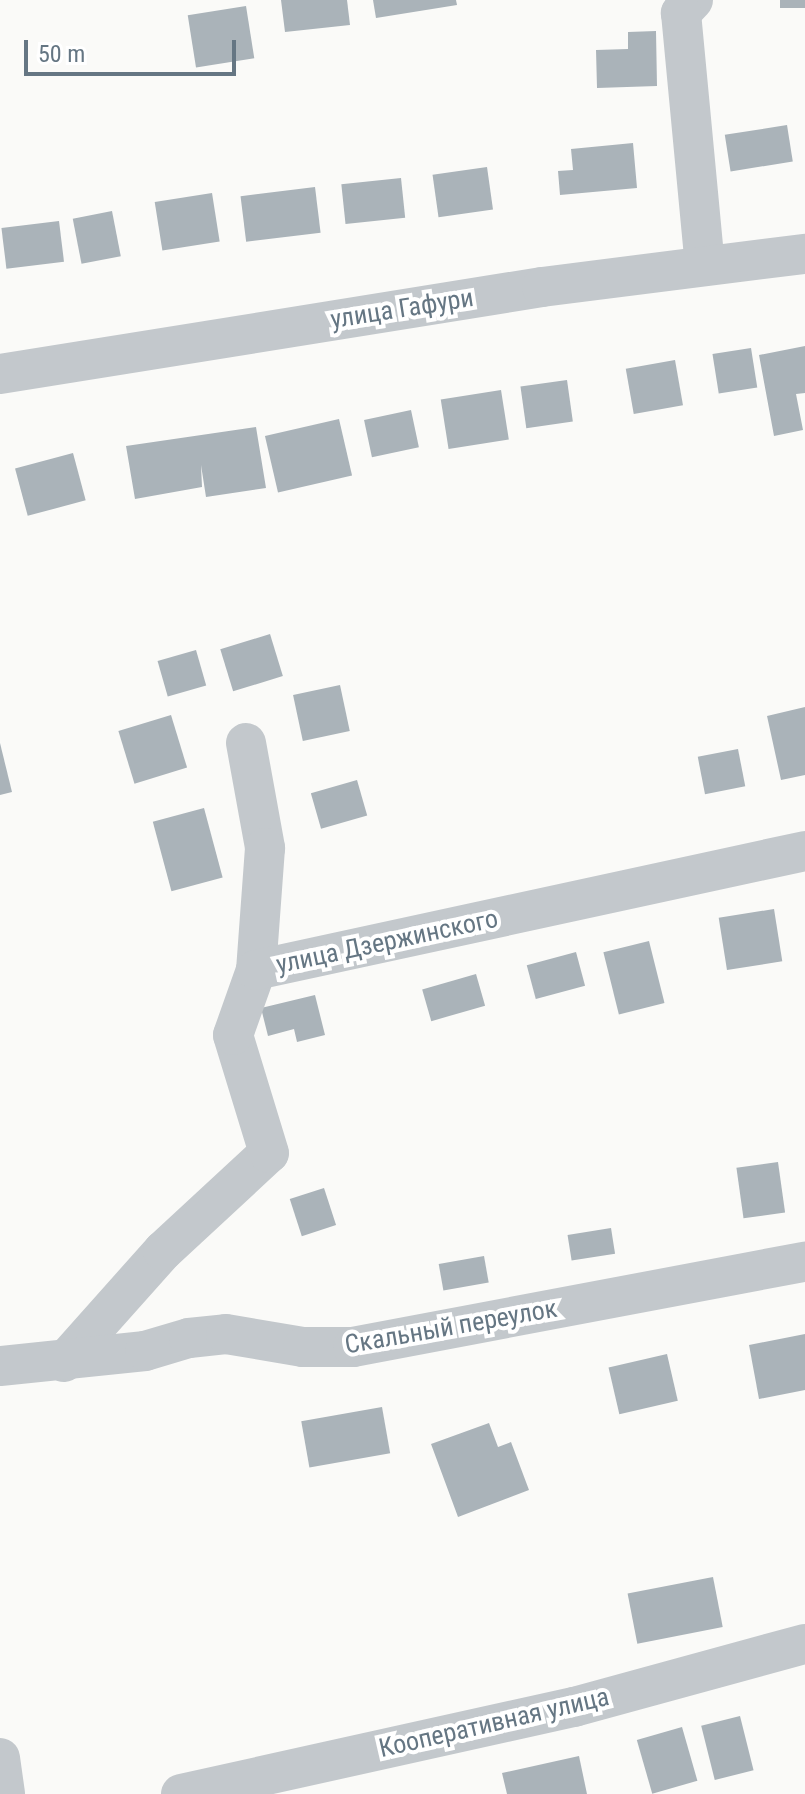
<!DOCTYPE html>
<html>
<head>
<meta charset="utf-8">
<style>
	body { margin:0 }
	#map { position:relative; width:805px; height:1794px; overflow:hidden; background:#fafaf8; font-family:"Roboto Condensed",sans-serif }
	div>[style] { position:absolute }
	.building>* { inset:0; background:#aab3b9; transform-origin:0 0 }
	.minor>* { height:40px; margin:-20px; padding:0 20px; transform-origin:20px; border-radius:20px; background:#c3c8cc }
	span { translate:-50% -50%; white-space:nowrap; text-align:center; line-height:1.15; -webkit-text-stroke:8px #fff; paint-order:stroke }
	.street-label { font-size:26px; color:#657683 }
	.scale { position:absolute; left:24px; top:40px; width:212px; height:36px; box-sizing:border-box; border:4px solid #657683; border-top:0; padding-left:10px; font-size:24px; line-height:28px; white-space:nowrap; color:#657683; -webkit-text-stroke:6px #fff; paint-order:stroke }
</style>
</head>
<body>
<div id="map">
	<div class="building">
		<div style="clip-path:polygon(281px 0,347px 0,350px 25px,285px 32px)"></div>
		<div style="clip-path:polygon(373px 0,456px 0,457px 5px,376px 18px)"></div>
		<div style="left:780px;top:0;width:25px;height:8px"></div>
		<div style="left:246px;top:6px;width:53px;height:59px;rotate:81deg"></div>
		<div style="clip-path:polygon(656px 31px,657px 86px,597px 88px,596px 50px,628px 49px,628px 32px)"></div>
		<div style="left:787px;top:125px;width:37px;height:63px;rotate:81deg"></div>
		<div style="clip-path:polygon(633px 143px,637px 188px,560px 195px,558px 171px,573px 170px,571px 149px)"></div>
		<div style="left:487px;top:167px;width:43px;height:55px;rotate:82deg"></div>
		<div style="left:401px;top:178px;width:40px;height:60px;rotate:84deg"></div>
		<div style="left:315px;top:187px;width:46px;height:75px;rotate:83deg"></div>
		<div style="left:212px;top:193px;width:49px;height:58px;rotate:81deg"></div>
		<div style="left:112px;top:211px;width:46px;height:40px;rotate:79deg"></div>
		<div style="left:59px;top:221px;width:41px;height:58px;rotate:83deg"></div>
		<div style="clip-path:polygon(805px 346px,805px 393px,796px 394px,803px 430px,774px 436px,759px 355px)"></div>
		<div style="left:751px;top:348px;width:40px;height:39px;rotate:81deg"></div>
		<div style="left:675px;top:360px;width:46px;height:50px;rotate:80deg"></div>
		<div style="left:567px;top:380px;width:42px;height:47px;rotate:82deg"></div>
		<div style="left:501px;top:390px;width:50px;height:61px;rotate:81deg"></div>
		<div style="left:411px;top:410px;width:38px;height:48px;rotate:78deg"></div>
		<div style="left:339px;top:419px;width:58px;height:76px;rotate:77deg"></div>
		<div style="clip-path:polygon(256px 427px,266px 488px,206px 497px,201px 465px,202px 487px,135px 499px,126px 446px)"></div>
		<div style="left:73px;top:453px;width:49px;height:60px;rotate:75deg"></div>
		<div style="left:270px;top:634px;width:44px;height:52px;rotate:73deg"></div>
		<div style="left:196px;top:650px;width:37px;height:40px;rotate:74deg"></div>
		<div style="left:340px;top:685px;width:47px;height:48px;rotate:78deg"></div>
		<div style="clip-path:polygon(805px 707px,805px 775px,781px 780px,767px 716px)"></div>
		<div style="left:171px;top:715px;width:55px;height:55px;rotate:73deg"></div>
		<div style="clip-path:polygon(0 743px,12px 792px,0 795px)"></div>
		<div style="left:738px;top:749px;width:38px;height:41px;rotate:79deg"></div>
		<div style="left:357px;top:780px;width:37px;height:48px;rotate:74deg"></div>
		<div style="left:204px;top:808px;width:72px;height:53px;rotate:75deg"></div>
		<div style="left:774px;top:909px;width:53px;height:56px;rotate:81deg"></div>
		<div style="left:649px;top:941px;width:64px;height:47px;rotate:76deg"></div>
		<div style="left:576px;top:952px;width:35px;height:51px;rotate:75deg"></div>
		<div style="left:476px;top:974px;width:33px;height:56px;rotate:74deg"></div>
		<div style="clip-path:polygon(315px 995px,325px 1035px,297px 1042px,294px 1029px,268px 1036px,261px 1008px)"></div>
		<div style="left:778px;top:1162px;width:51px;height:42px;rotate:82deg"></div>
		<div style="left:324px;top:1188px;width:39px;height:36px;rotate:72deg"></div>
		<div style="left:611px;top:1228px;width:26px;height:44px;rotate:81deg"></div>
		<div style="left:484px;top:1256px;width:27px;height:46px;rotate:80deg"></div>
		<div style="clip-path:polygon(805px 1334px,805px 1390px,759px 1399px,749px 1345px)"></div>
		<div style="left:667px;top:1354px;width:48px;height:60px;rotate:77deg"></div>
		<div style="left:382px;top:1407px;width:47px;height:82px;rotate:80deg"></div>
		<div style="clip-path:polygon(489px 1423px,498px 1447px,511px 1442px,529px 1490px,458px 1517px,431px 1444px)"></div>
		<div style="left:713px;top:1577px;width:51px;height:87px;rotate:79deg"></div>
		<div style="left:740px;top:1716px;width:56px;height:40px;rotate:76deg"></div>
		<div style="left:682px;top:1727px;width:56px;height:47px;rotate:74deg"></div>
		<div style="clip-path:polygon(579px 1756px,587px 1794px,507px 1794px,502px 1773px)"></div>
	</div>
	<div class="minor">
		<div style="left:693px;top:0;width:18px;rotate:133deg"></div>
		<div style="left:681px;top:13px;width:254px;rotate:84.6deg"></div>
		<div style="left:0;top:374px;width:549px;rotate:-9.12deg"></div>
		<div style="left:542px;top:287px;width:265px;rotate:-7.2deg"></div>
		<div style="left:246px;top:743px;width:107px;rotate:79.7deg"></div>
		<div style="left:265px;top:848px;width:122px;rotate:94.2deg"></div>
		<div style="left:64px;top:1362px;width:149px;rotate:-48.3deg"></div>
		<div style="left:163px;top:1251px;width:144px;rotate:-42.8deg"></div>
		<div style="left:269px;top:1153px;width:123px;rotate:-107deg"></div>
		<div style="left:233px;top:1035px;width:69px;rotate:-70.5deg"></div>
		<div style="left:256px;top:970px;width:562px;rotate:-12.23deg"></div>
		<div style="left:0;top:1366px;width:146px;rotate:-5.9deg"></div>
		<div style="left:145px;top:1351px;width:46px;rotate:-16.5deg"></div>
		<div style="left:189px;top:1338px;width:37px;rotate:-6deg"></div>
		<div style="left:226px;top:1334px;width:78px;rotate:9.6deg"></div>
		<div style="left:303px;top:1347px;width:50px"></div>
		<div style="left:353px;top:1347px;width:460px;rotate:-10.7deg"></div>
		<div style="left:0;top:1758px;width:36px;rotate:82deg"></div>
		<div style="left:181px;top:1794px;width:403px;rotate:-12.5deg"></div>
		<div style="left:574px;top:1707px;width:239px;rotate:-15.3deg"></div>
	</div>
	<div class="street-label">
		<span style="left:402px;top:309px;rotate:-9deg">улица Гафури</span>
		<span style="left:387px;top:942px;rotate:-12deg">улица Дзержинского</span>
		<span style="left:451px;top:1327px;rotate:-10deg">Скальный переулок</span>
		<span style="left:494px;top:1723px;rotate:-13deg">Кооперативная улица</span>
	</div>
	<div class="scale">50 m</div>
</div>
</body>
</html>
